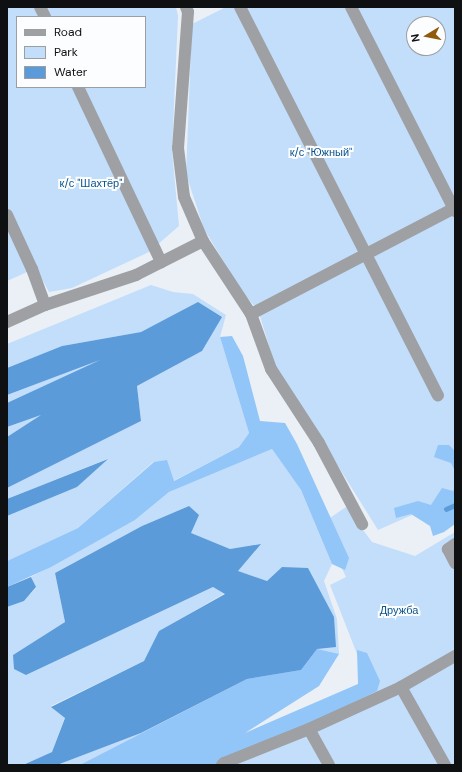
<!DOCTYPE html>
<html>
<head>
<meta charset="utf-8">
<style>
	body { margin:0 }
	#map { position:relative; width:462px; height:772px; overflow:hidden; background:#eaf0f6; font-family:"DM Sans",sans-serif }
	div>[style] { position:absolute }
	.green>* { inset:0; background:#c2defb }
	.forest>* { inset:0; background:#92c5f8 }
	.water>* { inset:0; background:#5c9bd9 }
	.stream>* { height:4.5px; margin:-2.25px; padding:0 2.25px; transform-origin:2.25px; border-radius:2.25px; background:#5c9bd9 }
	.minor>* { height:12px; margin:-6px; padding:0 6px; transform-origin:6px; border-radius:6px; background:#9ea0a3 }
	span { translate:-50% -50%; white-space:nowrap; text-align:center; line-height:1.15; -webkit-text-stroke:4px #fcfdfe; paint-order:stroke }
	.park-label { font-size:11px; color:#0b538d }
	.frame { position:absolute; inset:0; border:8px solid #0e1012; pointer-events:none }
	.legend { position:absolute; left:16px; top:16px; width:130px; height:72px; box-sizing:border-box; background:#fcfdfe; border:1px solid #9d9ea0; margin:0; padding:5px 7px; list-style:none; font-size:12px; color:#0e1012 }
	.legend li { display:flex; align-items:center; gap:8px; height:20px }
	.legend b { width:20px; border:1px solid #9d9ea0 }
	.north { position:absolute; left:406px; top:16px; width:40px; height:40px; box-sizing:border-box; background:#fcfdfe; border:1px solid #9d9ea0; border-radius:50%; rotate:260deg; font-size:11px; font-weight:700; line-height:16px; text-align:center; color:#0e1012 }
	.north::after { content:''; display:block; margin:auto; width:14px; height:18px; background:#905b0d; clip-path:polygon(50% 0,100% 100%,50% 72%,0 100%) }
</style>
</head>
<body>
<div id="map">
	<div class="green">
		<div style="clip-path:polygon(evenodd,7px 7px,176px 7px,178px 16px,172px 151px,179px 226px,149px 252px,72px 288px,49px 292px,36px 268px,7px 281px,7px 7px,17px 17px,145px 17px,145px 87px,17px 87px,17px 17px)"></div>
		<div style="clip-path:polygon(evenodd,226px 7px,455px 7px,455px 496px,378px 530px,275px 365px,258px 310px,243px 293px,204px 229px,186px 174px,192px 24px,226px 7px,414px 24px,438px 24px,438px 48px,414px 48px,414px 24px)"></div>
		<div style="clip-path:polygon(151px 285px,173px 292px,193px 294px,226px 315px,220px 337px,249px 433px,239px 447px,173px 481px,153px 462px,78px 528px,7px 561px,7px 516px,77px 487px,107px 459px,7px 499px,7px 488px,141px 421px,137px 386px,202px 351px,198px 303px,141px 332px,62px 346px,7px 368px,7px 344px)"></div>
		<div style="clip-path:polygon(107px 357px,14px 401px,7px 403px,7px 395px)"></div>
		<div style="clip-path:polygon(43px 414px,7px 437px,7px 427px)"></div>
		<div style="clip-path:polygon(272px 449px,301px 490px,332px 564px,324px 581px,337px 619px,339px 654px,299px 688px,169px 765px,57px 765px,141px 733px,247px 679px,282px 567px,267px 581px,237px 571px,260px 545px,230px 549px,190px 533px,189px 506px,142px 526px,55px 573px,65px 622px,13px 655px,26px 675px,213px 587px,225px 593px,160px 631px,144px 661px,51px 706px,65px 717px,52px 752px,23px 765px,7px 765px,7px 607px,24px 601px,36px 588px,31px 577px,135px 520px,169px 492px)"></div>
		<div style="clip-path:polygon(346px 507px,372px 542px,415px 556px,455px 532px,455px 765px,206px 765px,370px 687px,330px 585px,346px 577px,321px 524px)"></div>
	</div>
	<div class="forest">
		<div style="clip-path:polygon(232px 336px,243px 356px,260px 421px,285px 423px,297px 444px,349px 558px,345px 570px,332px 564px,301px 490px,272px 449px,169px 492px,135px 520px,51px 567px,7px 587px,7px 561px,78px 528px,154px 462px,167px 460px,174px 481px,239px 447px,249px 433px,220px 337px)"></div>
		<div style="clip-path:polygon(438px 445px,449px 445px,455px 451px,455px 471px,451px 463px,434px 457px)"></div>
		<div style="clip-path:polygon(455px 487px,455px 524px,444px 532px,433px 536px,430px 526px,411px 514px,396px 518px,394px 508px,418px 501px,431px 505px,442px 488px,453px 491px)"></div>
		<div style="clip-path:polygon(317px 649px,339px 654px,319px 686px,245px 733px,358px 684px,357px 650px,367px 653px,380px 681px,377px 691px,225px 765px,80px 765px,247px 679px,301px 670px)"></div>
	</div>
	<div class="water">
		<div style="clip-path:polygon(198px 302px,222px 317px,202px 351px,137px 386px,141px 421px,7px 488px,7px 437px,41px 415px,7px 427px,7px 403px,100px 360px,7px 395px,7px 368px,62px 346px,141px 332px)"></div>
		<div style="clip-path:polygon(108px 459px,77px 487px,7px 516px,7px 499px)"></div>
		<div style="clip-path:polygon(189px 506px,199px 515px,191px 533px,230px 549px,261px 544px,238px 571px,267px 581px,282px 567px,308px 568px,334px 617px,336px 647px,317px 649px,301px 670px,247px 679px,141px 733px,57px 765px,23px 765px,52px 752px,65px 718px,51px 707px,144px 661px,159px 631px,225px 594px,213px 587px,26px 675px,14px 669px,13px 655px,65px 622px,55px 573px,142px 526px)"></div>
		<div style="clip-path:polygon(31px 577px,36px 587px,24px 601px,7px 607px,7px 587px)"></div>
	</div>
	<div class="stream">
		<div style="left:446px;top:509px;width:10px;rotate:-24deg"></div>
	</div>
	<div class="minor">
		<div style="left:40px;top:7px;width:11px;rotate:63deg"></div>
		<div style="left:186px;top:7px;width:5px;rotate:68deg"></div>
		<div style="left:188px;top:12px;width:136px;rotate:94.2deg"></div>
		<div style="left:178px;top:148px;width:49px;rotate:83deg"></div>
		<div style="left:184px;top:197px;width:48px;rotate:66.6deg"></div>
		<div style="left:240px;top:7px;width:436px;rotate:63deg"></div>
		<div style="left:351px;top:7px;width:229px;rotate:63deg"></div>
		<div style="left:78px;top:87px;width:194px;rotate:64.6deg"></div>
		<div style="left:7px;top:215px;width:60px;rotate:65.2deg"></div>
		<div style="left:32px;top:269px;width:38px;rotate:70deg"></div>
		<div style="left:251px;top:314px;width:230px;rotate:-27.5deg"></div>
		<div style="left:7px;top:322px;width:42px;rotate:-24.1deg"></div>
		<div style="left:45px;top:305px;width:96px;rotate:-18.2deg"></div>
		<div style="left:136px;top:275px;width:75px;rotate:-26.9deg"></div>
		<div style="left:203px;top:241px;width:87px;rotate:56.7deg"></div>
		<div style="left:251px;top:314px;width:59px;rotate:70deg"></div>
		<div style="left:271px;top:369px;width:88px;rotate:57deg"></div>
		<div style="left:319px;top:443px;width:92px;rotate:62deg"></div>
		<div style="left:455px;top:544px;width:9px;rotate:144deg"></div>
		<div style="left:448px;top:549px;width:16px;rotate:63deg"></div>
		<div style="left:401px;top:687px;width:90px;rotate:60.6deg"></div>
		<div style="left:309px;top:729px;width:41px;rotate:60.9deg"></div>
		<div style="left:222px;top:765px;width:3px;rotate:-45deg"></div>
		<div style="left:224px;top:763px;width:92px;rotate:-21.8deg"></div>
		<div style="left:309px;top:729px;width:101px;rotate:-24.5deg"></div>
		<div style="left:401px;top:687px;width:62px;rotate:-29.9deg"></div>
	</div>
	<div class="park-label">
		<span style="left:321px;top:152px">к/с "Южный"</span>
		<span style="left:91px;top:183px">к/с "Шахтёр"</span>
		<span style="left:399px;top:610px">Дружба</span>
	</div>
	<div class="frame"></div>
	<ul class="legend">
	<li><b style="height:5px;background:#9ea0a3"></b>Road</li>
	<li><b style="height:11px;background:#c2defb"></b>Park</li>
	<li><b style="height:11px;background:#5c9bd9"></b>Water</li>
	</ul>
	<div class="north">N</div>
</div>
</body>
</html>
